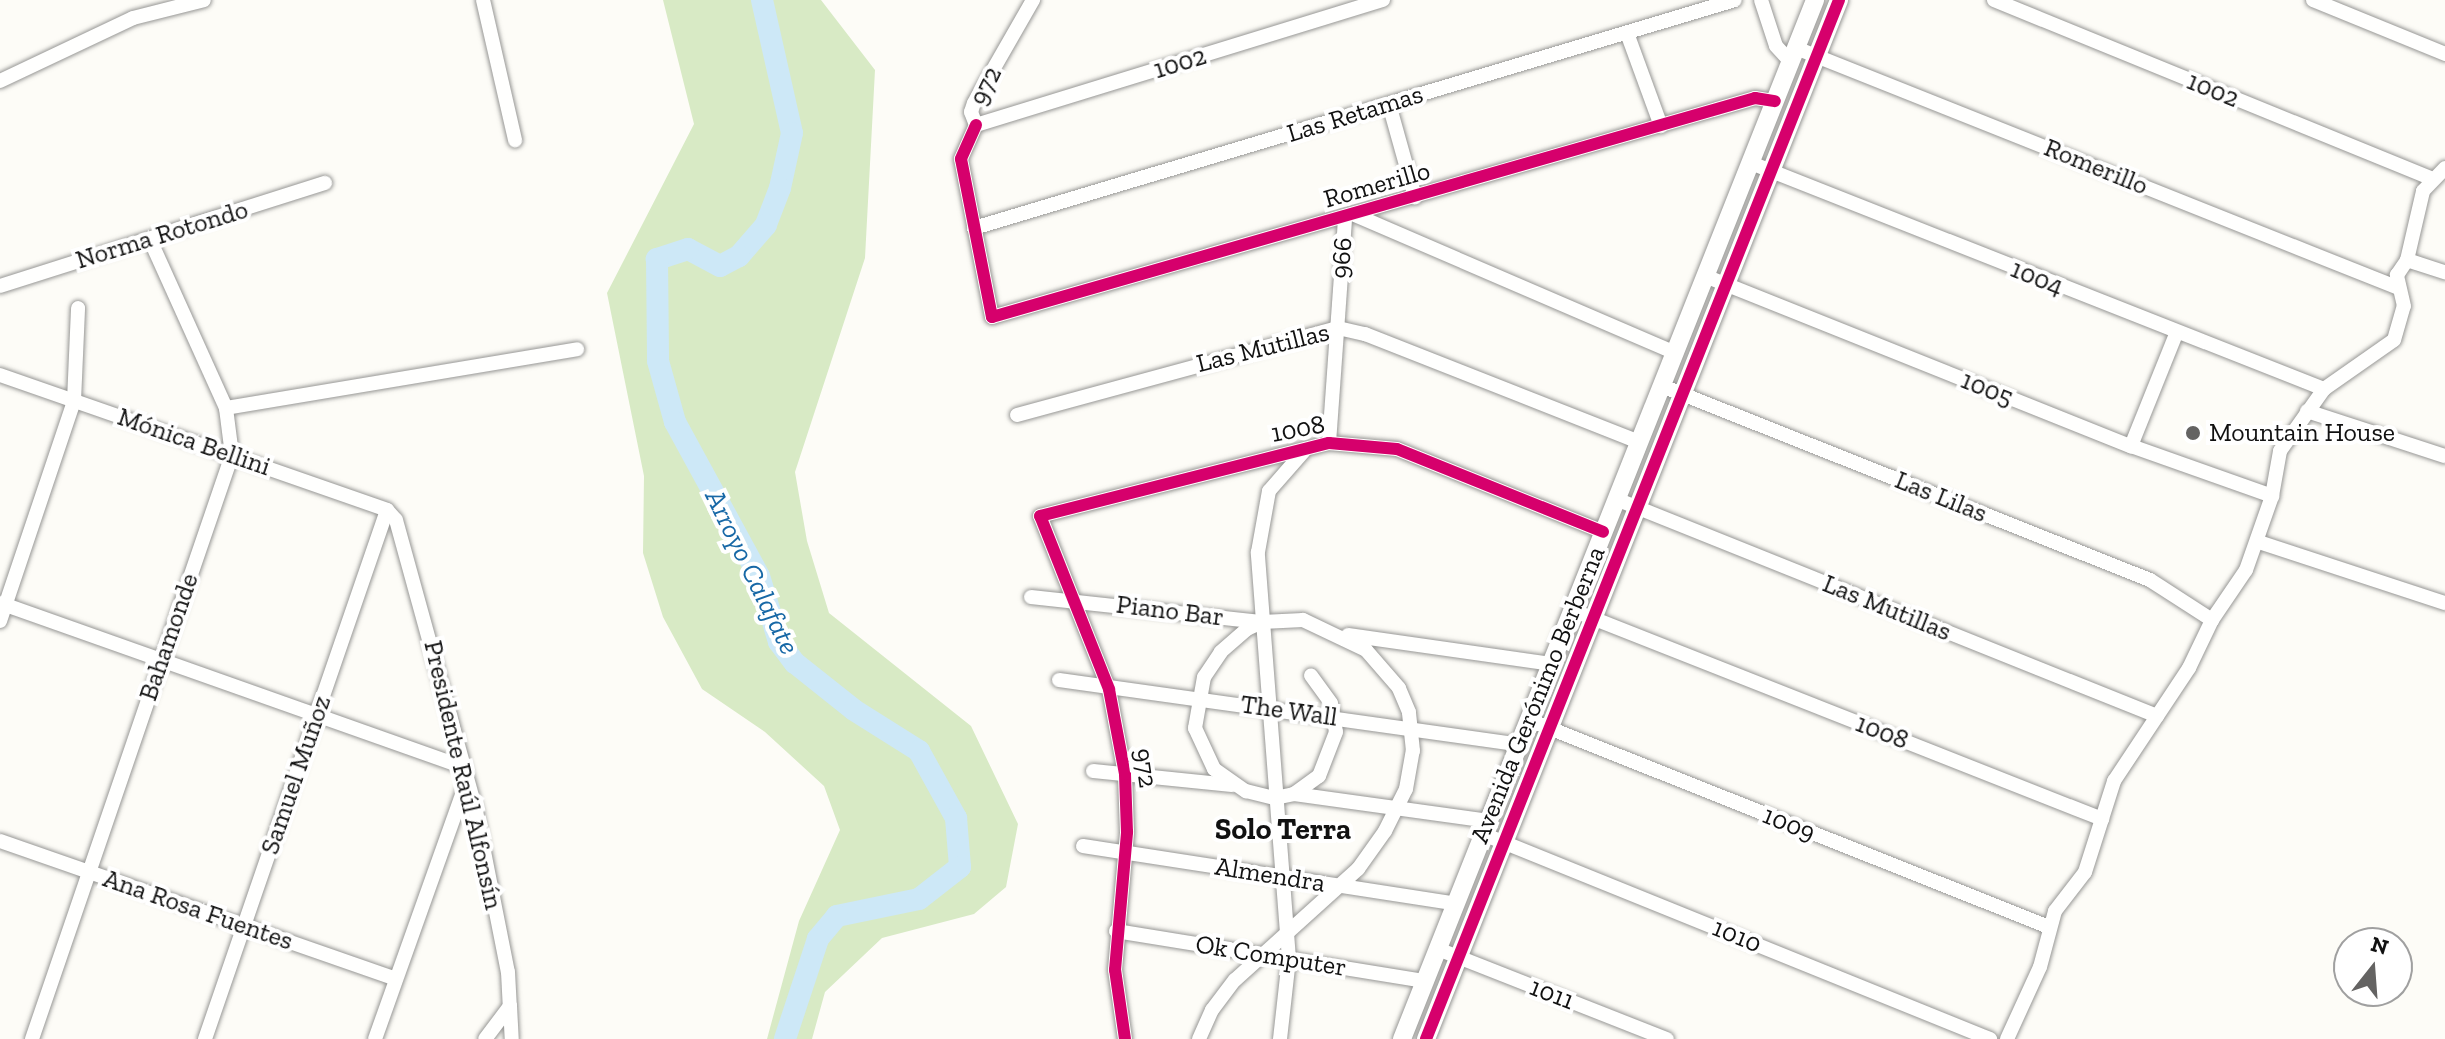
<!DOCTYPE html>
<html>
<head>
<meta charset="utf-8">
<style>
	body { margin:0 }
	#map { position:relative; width:2445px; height:1039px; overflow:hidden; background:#fdfcf7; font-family:"Zilla Slab",serif }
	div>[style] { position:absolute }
	.forest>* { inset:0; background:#d8eac5 }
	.river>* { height:22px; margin:-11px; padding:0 11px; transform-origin:11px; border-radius:11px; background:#cde8f7 }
	.roads { filter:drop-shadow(0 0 2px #979795) drop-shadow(0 0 2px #979795) }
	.minor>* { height:14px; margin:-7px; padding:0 7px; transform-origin:7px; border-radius:7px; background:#fffffe }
	.tertiary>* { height:18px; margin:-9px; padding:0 9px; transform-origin:9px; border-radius:9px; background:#fffffe }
	.cycleway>* { height:12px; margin:-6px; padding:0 6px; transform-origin:6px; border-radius:6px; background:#d6006c }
	.dots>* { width:22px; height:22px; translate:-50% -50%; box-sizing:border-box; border:4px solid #fff; border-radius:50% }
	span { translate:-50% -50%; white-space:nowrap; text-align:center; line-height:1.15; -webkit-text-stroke:8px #fff; paint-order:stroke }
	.street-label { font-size:26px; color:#111 }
	.poi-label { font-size:26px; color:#111 }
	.left { translate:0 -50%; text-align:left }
	.water-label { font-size:28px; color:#1768a6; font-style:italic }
	.quarter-label { font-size:30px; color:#111; font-weight:700 }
	.north { position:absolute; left:2333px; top:927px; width:80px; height:80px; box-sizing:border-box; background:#fff; border:2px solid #a0a0a0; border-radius:50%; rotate:17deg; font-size:22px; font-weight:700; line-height:32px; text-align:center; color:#111 }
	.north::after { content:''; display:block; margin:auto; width:28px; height:36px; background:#646362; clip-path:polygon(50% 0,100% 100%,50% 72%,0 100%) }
</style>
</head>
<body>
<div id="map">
	<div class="forest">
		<div style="clip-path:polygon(663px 0,821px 0,875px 70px,865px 258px,795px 472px,807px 541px,829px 613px,971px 726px,1018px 824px,1006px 887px,974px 914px,882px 938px,825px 992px,812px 1039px,767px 1039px,799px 921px,840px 830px,824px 786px,765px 732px,702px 689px,663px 617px,643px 553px,644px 476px,607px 293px,694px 124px)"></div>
	</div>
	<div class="river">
		<div style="left:762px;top:0;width:136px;rotate:77.3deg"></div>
		<div style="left:792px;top:133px;width:56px;rotate:102.3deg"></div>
		<div style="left:780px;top:188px;width:40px;rotate:111deg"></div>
		<div style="left:766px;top:225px;width:41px;rotate:131.1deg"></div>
		<div style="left:739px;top:256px;width:21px;rotate:152deg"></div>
		<div style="left:720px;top:266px;width:36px;rotate:-152deg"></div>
		<div style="left:688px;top:249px;width:33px;rotate:162deg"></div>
		<div style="left:657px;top:259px;width:102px;rotate:89.4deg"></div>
		<div style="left:658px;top:361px;width:63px;rotate:74.4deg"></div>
		<div style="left:675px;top:422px;width:175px;rotate:61.4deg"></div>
		<div style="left:759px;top:576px;width:69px;rotate:73.1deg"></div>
		<div style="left:779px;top:642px;width:26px;rotate:53deg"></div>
		<div style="left:795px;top:663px;width:75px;rotate:38.5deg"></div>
		<div style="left:854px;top:710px;width:77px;rotate:32.2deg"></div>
		<div style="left:919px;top:751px;width:77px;rotate:61.1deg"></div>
		<div style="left:956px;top:818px;width:49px;rotate:85.3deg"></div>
		<div style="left:960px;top:867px;width:52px;rotate:142deg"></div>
		<div style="left:919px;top:899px;width:84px;rotate:168.3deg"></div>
		<div style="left:837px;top:916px;width:30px;rotate:130deg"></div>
		<div style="left:818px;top:939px;width:105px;rotate:108.3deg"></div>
	</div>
	<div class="roads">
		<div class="minor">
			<div style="left:483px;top:0;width:144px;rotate:77.1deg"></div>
			<div style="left:1761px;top:0;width:48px;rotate:71.9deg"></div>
			<div style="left:1776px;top:46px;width:21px;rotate:47deg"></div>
			<div style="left:1994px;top:0;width:474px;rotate:22.2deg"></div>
			<div style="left:2313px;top:0;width:143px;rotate:22.2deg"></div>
			<div style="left:1627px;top:33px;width:99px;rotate:69.9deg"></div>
			<div style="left:1796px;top:48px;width:646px;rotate:21.72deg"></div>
			<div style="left:0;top:81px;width:147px;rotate:-25.3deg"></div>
			<div style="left:133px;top:18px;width:73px;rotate:-14.2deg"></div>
			<div style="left:1389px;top:104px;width:97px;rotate:74.4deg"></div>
			<div style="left:976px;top:125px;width:37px;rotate:114deg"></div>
			<div style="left:961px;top:159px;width:161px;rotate:78.9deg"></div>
			<div style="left:992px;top:317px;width:794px;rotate:-16.01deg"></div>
			<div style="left:1755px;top:98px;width:20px;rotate:9deg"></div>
			<div style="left:976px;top:125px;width:426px;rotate:-17.1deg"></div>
			<div style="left:976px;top:125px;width:14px;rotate:-111deg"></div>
			<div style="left:971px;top:112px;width:9px;rotate:-72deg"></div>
			<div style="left:974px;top:103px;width:119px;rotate:-60.2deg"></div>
			<div style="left:1751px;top:163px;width:616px;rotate:21.53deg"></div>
			<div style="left:1355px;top:215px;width:348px;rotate:23.3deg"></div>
			<div style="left:974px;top:228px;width:794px;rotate:-16.68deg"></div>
			<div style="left:2407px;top:260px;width:40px;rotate:18deg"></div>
			<div style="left:1705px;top:276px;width:459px;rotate:21.8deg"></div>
			<div style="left:2131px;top:446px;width:150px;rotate:19.5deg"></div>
			<div style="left:0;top:286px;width:341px;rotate:-17.6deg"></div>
			<div style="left:0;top:375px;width:410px;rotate:19.2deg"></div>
			<div style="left:387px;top:510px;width:13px;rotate:48deg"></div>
			<div style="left:396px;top:520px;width:302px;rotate:74.6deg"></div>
			<div style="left:476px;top:811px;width:164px;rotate:78.8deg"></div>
			<div style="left:508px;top:972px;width:34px;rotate:87deg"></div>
			<div style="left:510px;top:1006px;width:41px;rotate:127.1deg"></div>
			<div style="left:1662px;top:386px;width:525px;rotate:21.68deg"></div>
			<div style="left:2150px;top:580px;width:74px;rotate:32.8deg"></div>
			<div style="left:226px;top:408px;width:356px;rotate:-9.5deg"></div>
			<div style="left:2307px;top:411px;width:145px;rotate:18.1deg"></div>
			<div style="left:1017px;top:415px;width:333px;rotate:-15.2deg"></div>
			<div style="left:1338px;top:328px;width:28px;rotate:13deg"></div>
			<div style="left:1365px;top:334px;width:295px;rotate:21.5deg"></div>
			<div style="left:1329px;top:443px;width:226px;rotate:-85.9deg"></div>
			<div style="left:2131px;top:446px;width:121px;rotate:-68.1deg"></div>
			<div style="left:1616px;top:499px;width:583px;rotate:21.86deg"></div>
			<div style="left:2259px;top:542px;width:196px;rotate:18.2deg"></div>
			<div style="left:1031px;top:597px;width:231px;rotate:6.2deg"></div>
			<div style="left:0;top:603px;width:491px;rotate:19.5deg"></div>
			<div style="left:1572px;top:610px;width:570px;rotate:21.52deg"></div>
			<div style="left:0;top:621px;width:232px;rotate:-71.4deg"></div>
			<div style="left:74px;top:401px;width:93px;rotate:-87.5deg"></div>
			<div style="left:1348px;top:635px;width:205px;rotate:8.1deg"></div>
			<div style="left:1059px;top:680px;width:465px;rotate:8deg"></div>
			<div style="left:1529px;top:720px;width:560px;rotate:21.71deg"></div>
			<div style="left:1093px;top:771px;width:140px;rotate:5.8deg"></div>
			<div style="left:1294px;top:794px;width:197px;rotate:7.9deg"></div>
			<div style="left:1483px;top:834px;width:547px;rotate:22.02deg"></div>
			<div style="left:0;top:841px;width:419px;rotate:19.2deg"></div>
			<div style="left:1083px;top:846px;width:377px;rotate:8.8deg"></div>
			<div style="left:1116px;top:931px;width:313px;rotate:9.2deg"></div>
			<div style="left:1438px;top:949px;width:246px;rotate:21.5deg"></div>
			<div style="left:510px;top:1006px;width:33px;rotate:87deg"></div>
			<div style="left:32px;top:1039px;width:617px;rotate:-71.1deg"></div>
			<div style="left:232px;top:455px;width:47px;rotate:-97.3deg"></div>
			<div style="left:226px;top:408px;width:184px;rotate:-114.3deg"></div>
			<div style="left:205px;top:1039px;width:559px;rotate:-71.01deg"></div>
			<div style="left:375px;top:1039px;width:274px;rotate:-70.4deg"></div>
			<div style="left:1125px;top:1039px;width:70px;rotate:-98.2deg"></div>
			<div style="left:1115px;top:970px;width:139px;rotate:-85deg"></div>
			<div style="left:1127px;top:832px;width:58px;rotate:-92deg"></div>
			<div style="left:1125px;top:774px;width:86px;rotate:-100.7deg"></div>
			<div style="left:1109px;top:689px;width:186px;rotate:-111.7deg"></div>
			<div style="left:1040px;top:516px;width:298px;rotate:-14.2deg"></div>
			<div style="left:1329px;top:443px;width:68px;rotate:5deg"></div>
			<div style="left:1397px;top:449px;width:222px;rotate:21.9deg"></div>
			<div style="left:1199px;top:1039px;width:32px;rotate:-66deg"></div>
			<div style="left:1212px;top:1010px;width:38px;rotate:-53deg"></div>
			<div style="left:1235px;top:980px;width:166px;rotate:-42.1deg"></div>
			<div style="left:1358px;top:869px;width:47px;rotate:-54.6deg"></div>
			<div style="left:1385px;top:831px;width:47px;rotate:-63.4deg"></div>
			<div style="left:1406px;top:789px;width:39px;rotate:-80deg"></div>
			<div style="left:1413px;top:751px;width:39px;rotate:-96deg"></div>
			<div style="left:1409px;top:712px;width:26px;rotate:-113deg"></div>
			<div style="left:1399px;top:688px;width:50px;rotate:-131deg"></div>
			<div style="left:1366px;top:650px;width:70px;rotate:-154.5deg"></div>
			<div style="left:1303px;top:620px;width:41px;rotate:177.2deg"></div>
			<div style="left:1262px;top:622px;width:17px;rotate:155deg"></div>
			<div style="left:1247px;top:629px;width:35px;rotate:139deg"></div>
			<div style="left:1221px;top:652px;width:30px;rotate:124deg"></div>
			<div style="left:1204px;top:677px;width:52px;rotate:100deg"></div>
			<div style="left:1195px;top:728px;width:45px;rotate:65.1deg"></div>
			<div style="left:1214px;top:769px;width:39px;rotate:35deg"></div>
			<div style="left:1246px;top:791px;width:30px;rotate:14deg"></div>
			<div style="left:1275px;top:798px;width:19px;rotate:-12deg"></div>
			<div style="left:1294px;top:794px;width:31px;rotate:-36deg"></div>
			<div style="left:1319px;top:776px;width:47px;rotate:-68.9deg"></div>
			<div style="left:1336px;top:732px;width:29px;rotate:-100deg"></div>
			<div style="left:1331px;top:703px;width:34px;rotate:-126deg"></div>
			<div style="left:1280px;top:1039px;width:81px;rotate:-83.6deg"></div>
			<div style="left:1289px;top:959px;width:408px;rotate:-94.4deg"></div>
			<div style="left:1258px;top:552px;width:62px;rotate:-79.8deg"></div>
			<div style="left:1269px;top:491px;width:53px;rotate:-48.8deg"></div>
			<div style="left:2007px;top:1039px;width:79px;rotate:-65.4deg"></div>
			<div style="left:2040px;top:967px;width:58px;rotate:-75deg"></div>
			<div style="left:2055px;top:911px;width:49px;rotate:-52.4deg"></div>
			<div style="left:2085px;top:872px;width:96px;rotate:-72.3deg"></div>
			<div style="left:2114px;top:781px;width:136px;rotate:-56.4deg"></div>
			<div style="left:2189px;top:668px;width:53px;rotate:-64.4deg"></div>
			<div style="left:2212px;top:620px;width:60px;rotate:-55.8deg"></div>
			<div style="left:2246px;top:570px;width:78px;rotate:-70.6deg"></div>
			<div style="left:2272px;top:496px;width:46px;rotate:-79.9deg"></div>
			<div style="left:2280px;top:451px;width:76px;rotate:-54.6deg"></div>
			<div style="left:2324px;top:389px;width:85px;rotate:-35deg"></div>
			<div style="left:2394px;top:340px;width:35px;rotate:-74deg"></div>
			<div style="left:2404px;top:306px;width:32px;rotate:-103deg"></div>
			<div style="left:2397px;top:275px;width:18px;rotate:-56deg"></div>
			<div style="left:2407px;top:260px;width:71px;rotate:-76.9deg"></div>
			<div style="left:2423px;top:191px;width:32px;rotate:-46deg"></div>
		</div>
		<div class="tertiary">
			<div style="left:1402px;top:1039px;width:1118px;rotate:-68.32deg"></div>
			<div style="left:1426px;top:1039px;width:1118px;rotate:-68.32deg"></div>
		</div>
	</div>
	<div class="cycleway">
		<div style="left:976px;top:125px;width:37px;rotate:114deg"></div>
		<div style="left:961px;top:159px;width:161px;rotate:78.9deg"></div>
		<div style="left:992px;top:317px;width:794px;rotate:-16.01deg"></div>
		<div style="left:1755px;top:98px;width:20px;rotate:9deg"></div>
		<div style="left:1125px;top:1039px;width:70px;rotate:-98.2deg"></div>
		<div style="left:1115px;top:970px;width:139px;rotate:-85deg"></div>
		<div style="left:1127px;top:832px;width:58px;rotate:-92deg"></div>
		<div style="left:1125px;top:774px;width:86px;rotate:-100.7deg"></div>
		<div style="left:1109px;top:689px;width:186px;rotate:-111.7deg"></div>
		<div style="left:1040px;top:516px;width:298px;rotate:-14.2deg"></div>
		<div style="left:1329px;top:443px;width:68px;rotate:5deg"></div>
		<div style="left:1397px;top:449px;width:222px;rotate:21.9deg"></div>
		<div style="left:1426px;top:1039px;width:1118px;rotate:-68.32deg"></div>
	</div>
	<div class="dots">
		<div style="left:2193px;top:433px;background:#646362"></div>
	</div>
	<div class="street-label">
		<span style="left:1180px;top:63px;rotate:-17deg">1002</span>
		<span style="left:986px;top:86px;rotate:-64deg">972</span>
		<span style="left:2213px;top:90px;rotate:22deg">1002</span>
		<span style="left:1355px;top:114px;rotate:-17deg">Las Retamas</span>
		<span style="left:2096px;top:167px;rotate:22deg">Romerillo</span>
		<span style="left:1377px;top:185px;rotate:-16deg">Romerillo</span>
		<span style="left:162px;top:235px;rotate:-17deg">Norma Rotondo</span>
		<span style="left:1342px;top:258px;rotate:-86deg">966</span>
		<span style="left:2037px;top:278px;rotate:22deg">1004</span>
		<span style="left:1263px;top:348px;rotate:-14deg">Las Mutillas</span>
		<span style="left:1987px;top:389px;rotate:22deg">1005</span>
		<span style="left:1298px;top:429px;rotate:-11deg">1008</span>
		<span style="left:194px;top:442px;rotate:19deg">Mónica Bellini</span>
		<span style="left:1941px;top:497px;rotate:22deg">Las Lilas</span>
		<span style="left:1887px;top:608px;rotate:22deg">Las Mutillas</span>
		<span style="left:1170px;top:611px;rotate:7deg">Piano Bar</span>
		<span style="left:169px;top:637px;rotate:-71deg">Bahamonde</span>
		<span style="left:1538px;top:695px;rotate:-68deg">Avenida Gerónimo Berberna</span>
		<span style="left:1289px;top:711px;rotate:8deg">The Wall</span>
		<span style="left:1882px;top:732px;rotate:21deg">1008</span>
		<span style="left:1145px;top:768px;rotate:82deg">972</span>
		<span style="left:296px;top:775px;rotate:-71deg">Samuel Muñoz</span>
		<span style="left:463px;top:775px;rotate:77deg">Presidente Raúl Alfonsín</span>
		<span style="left:1789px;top:824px;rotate:22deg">1009</span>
		<span style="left:1270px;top:875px;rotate:9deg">Almendra</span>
		<span style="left:198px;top:910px;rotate:19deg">Ana Rosa Fuentes</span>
		<span style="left:1737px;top:936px;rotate:22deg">1010</span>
		<span style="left:1271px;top:956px;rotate:9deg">Ok Computer</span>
		<span style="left:1552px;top:994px;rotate:21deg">1011</span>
	</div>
	<div class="poi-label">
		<span class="left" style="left:2209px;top:433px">Mountain House</span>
	</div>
	<div class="water-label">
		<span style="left:752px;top:572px;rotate:64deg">Arroyo Calafate</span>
	</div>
	<div class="quarter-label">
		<span style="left:1283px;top:829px">Solo Terra</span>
	</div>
	<div class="north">N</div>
</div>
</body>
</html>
